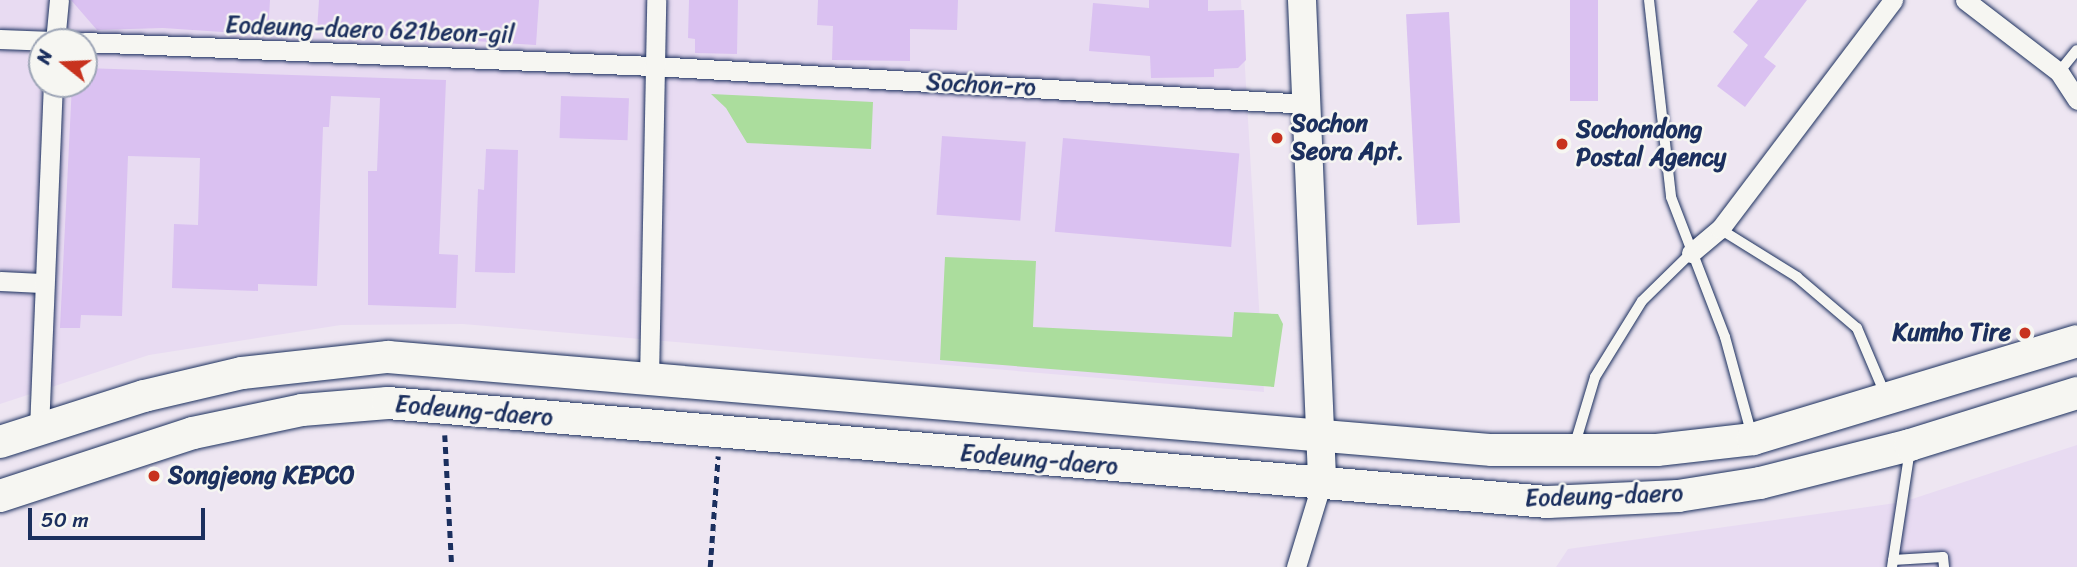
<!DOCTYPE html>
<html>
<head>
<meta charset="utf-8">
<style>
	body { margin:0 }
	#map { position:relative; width:2077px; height:567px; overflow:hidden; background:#eee6f2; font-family:Sriracha,sans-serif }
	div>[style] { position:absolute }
	.built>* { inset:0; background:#e8dbf2 }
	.green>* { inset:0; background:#abdd9d }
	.building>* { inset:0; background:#dac1f1; transform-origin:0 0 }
	.path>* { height:4.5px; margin-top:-2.25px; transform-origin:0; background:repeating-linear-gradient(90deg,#1b2f5e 0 7px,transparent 0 12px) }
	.roads { filter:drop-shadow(0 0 2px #1b2f5e) drop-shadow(0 0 2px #1b2f5e) }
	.lane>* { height:10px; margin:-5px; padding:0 5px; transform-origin:5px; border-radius:5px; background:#f6f6f2 }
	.street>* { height:19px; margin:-9.5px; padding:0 9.5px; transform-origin:9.5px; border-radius:9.5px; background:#f6f6f2 }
	.secondary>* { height:28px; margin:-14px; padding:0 14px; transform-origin:14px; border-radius:14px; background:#f6f6f2 }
	.primary>* { height:32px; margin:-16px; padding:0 16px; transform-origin:16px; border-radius:16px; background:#f6f6f2 }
	.dots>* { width:19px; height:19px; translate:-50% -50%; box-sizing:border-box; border:4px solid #f6f6f2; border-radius:50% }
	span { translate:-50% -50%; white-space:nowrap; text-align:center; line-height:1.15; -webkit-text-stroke:5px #f6f6f2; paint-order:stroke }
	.street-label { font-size:24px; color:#1b2f5e }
	.poi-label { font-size:24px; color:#1b2f5e; font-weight:700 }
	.left { translate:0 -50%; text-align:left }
	.right { translate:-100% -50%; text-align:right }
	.north { position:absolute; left:28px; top:28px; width:70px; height:70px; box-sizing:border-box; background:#f6f6f2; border:2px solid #9ea6b7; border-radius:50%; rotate:288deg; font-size:19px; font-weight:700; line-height:28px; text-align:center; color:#1b2f5e }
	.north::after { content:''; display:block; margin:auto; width:24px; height:32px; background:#c8321e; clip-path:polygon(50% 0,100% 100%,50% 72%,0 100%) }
	.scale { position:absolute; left:28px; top:508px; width:177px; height:32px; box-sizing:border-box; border:4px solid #1b2f5e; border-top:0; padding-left:9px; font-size:21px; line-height:24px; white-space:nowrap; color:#1b2f5e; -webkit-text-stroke:5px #f6f6f2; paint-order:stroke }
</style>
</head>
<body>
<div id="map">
	<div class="built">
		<div style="clip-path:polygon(evenodd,0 0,1241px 0,1264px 392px,463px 324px,341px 325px,149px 355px,0 404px,0 0,42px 42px,84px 42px,84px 84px,42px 84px,42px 42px)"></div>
		<div style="clip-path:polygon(2077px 445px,2077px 567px,1556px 567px,1568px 549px,1903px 502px)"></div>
	</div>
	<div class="green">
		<div style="clip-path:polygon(711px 94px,873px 102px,871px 149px,747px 143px,726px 108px)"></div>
		<div style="clip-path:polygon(945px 257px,1036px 261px,1033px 327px,1232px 337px,1234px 312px,1278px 314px,1283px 324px,1274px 387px,940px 360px)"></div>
	</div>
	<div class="building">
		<div style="clip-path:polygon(71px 0,270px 0,268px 35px,163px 28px,97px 30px)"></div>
		<div style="clip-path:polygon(319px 0,539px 0,536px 45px,317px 31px)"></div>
		<div style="clip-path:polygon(689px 0,738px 0,737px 54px,695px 53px,695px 39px,688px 38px)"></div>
		<div style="clip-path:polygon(818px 0,958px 0,957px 30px,910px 29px,910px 61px,832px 60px,833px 26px,817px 25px)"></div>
		<div style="clip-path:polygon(1149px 0,1208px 0,1208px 11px,1244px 10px,1246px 60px,1238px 68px,1214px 69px,1214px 77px,1151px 78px,1150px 56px,1089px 51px,1093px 3px,1149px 8px)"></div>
		<div style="left:1570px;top:0;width:28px;height:101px"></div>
		<div style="clip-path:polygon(1758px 0,1807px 0,1764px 57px,1776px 66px,1745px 107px,1717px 86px,1748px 45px,1733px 32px)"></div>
		<div style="left:1449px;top:12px;width:211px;height:43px;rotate:87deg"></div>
		<div style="clip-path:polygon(84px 68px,446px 80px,439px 254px,458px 255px,456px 308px,368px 305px,368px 171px,377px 171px,380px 98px,331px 96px,329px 127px,323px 127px,317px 286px,258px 284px,258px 291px,172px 288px,174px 224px,198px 225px,200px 158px,128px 156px,122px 316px,81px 315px,80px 328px,60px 328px,72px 84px,84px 84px)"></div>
		<div style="left:561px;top:96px;width:68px;height:42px;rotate:2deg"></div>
		<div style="left:942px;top:136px;width:84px;height:79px;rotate:4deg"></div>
		<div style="left:1063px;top:138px;width:177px;height:94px;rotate:5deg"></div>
		<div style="clip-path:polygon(486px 149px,518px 150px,515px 273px,475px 272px,478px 189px,484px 190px)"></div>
	</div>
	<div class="path">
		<div style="left:445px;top:435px;width:132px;rotate:87deg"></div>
		<div style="left:710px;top:567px;width:111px;rotate:-85.9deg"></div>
	</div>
	<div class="roads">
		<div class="lane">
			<div style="left:1649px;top:0;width:198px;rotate:83.6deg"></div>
			<div style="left:1671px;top:197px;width:150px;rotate:68.9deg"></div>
			<div style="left:1725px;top:337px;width:103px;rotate:74.7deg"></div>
			<div style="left:2059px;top:72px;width:28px;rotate:-51deg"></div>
			<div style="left:1720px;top:229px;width:91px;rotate:31.9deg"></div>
			<div style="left:1797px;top:277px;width:79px;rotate:40.4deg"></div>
			<div style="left:1857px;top:328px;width:72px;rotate:67deg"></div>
			<div style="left:1574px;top:447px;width:73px;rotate:-73.3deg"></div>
			<div style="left:1595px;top:377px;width:89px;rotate:-58.3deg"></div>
			<div style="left:1642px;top:301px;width:69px;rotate:-44.4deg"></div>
			<div style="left:1893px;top:560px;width:50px;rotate:-3.4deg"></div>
			<div style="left:1943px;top:557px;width:10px;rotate:84deg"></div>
			<div style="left:1892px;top:567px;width:119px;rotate:-81.3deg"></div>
		</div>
		<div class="street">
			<div style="left:1965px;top:0;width:118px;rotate:37.5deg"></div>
			<div style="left:2059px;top:72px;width:33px;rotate:57deg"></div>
			<div style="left:0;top:39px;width:79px;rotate:2.2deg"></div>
			<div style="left:55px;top:42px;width:42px;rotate:-84.6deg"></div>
			<div style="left:84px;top:42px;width:570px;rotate:2.42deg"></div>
			<div style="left:653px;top:66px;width:657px;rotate:3.32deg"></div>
			<div style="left:1691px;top:253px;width:38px;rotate:-40deg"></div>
			<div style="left:1720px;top:229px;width:287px;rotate:-52.9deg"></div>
			<div style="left:0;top:281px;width:42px;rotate:2.7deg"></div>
			<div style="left:649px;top:379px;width:379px;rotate:-88.9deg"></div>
			<div style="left:39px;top:430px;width:346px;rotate:-87.7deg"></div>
			<div style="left:1296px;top:567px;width:89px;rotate:-73deg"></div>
		</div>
		<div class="secondary">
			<div style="left:1302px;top:0;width:482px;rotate:87.6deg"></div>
		</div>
		<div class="primary">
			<div style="left:0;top:442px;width:151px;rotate:-17.7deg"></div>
			<div style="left:144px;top:396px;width:101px;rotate:-13.2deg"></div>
			<div style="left:242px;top:373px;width:147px;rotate:-6.3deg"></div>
			<div style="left:388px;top:357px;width:1108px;rotate:4.82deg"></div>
			<div style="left:1492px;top:450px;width:165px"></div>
			<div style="left:1657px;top:450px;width:97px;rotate:-6.5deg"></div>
			<div style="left:1753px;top:439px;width:338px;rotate:-16.8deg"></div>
			<div style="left:0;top:496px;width:203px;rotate:-18.1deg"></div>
			<div style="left:193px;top:433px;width:111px;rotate:-11.9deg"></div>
			<div style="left:302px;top:410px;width:86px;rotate:-4.7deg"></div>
			<div style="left:388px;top:403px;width:1164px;rotate:4.88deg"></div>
			<div style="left:1548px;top:502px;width:130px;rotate:-2.6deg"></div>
			<div style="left:1678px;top:496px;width:83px;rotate:-9deg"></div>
			<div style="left:1760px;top:483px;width:155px;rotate:-14.2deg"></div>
			<div style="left:1910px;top:445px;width:175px;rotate:-17.3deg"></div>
		</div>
	</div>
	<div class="dots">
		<div style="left:1277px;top:138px;background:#c8321e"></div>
		<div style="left:1562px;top:144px;background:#c8321e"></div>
		<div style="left:2025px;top:333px;background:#c8321e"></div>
		<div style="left:154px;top:476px;background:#c8321e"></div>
	</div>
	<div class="street-label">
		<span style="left:370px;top:30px;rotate:2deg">Eodeung-daero 621beon-gil</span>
		<span style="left:981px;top:85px;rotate:3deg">Sochon-ro</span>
		<span style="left:474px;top:411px;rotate:5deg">Eodeung-daero</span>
		<span style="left:1039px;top:460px;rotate:5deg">Eodeung-daero</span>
		<span style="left:1604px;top:496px;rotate:-2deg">Eodeung-daero</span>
	</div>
	<div class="poi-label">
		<span class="left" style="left:1291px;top:138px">Sochon<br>Seora Apt.</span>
		<span class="left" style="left:1576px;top:144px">Sochondong<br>Postal Agency</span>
		<span class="right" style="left:2011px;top:333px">Kumho Tire</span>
		<span class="left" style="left:168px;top:476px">Songjeong KEPCO</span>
	</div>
	<div class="north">N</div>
	<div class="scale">50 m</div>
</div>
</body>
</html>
